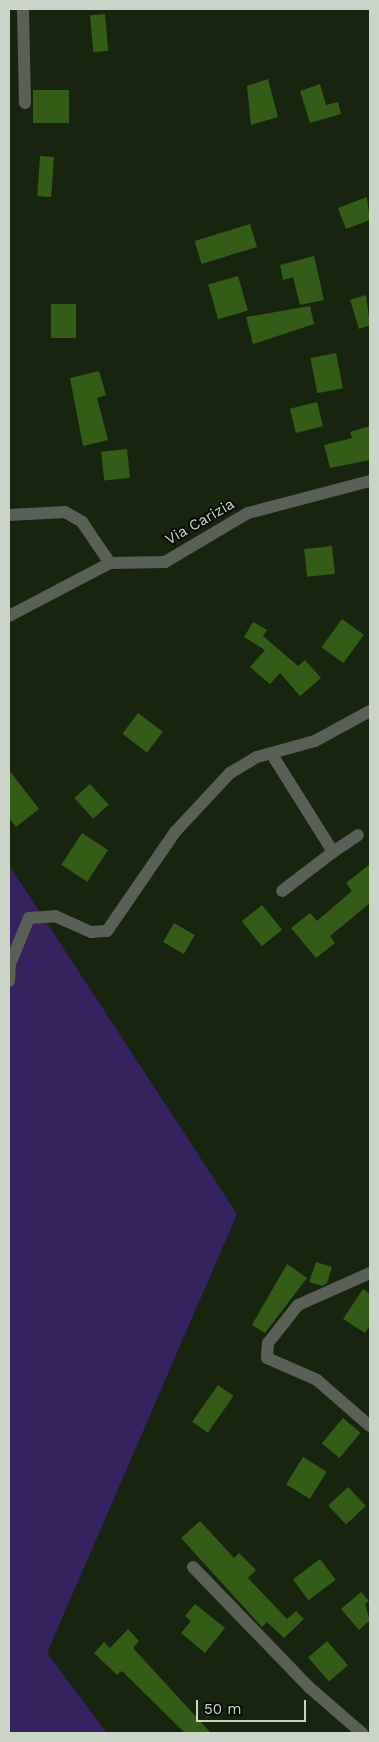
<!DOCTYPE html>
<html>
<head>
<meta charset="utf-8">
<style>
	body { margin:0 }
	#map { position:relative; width:379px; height:1742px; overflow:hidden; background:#17250f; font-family:"Work Sans",sans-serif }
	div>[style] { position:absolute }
	.green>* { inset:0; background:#372260 }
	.building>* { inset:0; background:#335c17; transform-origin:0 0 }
	.street>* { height:12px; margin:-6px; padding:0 6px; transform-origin:6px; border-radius:6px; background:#596055 }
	span { translate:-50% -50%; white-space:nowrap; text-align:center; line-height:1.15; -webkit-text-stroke:4px #060c04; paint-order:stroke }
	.street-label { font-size:15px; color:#cbd5c7 }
	.frame { position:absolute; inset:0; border:10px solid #cbd5c7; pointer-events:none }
	.scale { position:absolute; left:196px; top:1700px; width:110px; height:22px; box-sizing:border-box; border:2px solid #cbd5c7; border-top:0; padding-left:6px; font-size:15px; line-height:18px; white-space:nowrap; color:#cbd5c7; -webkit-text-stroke:4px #060c04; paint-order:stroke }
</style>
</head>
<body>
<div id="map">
	<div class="green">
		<div style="clip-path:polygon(9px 865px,237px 1214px,47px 1653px,107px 1733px,9px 1733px)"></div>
	</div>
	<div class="building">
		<div style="left:105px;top:14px;width:37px;height:15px;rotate:85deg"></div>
		<div style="clip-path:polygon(268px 79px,278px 117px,251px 125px,247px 86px)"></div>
		<div style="clip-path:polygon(320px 84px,326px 105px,338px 102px,341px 114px,310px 123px,300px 91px)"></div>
		<div style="left:33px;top:90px;width:36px;height:33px"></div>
		<div style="left:40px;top:156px;width:14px;height:40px;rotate:4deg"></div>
		<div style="clip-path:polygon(367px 197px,370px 220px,346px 229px,338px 208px)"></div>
		<div style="left:250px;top:224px;width:24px;height:58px;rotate:73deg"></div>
		<div style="clip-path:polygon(314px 256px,324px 300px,300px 305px,293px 277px,283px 280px,280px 265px)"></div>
		<div style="left:238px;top:276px;width:36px;height:31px;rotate:74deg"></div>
		<div style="clip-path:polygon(366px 295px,370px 325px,359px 329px,350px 300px)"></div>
		<div style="left:51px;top:304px;width:25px;height:34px"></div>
		<div style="clip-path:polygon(310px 306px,314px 324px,253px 344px,246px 317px)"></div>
		<div style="left:336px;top:353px;width:36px;height:26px;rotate:79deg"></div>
		<div style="clip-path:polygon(99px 371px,106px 395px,97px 398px,108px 440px,83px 446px,70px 378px)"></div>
		<div style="left:317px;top:402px;width:25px;height:28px;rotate:76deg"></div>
		<div style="clip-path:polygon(370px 426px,370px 460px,330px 468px,324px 445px,352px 438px,350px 432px)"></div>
		<div style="left:127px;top:449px;width:29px;height:26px;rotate:84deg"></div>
		<div style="left:332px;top:546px;width:28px;height:28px;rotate:84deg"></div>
		<div style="left:342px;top:619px;width:27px;height:35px;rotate:36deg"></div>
		<div style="clip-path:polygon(253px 622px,267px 630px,263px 636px,298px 666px,305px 660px,321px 678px,300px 696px,280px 673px,270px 684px,250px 667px,265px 650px,244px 637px)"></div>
		<div style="left:138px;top:713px;width:31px;height:26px;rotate:37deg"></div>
		<div style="clip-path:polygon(9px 770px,39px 809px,16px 827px,9px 818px)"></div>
		<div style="left:90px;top:784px;width:28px;height:21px;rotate:48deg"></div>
		<div style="left:82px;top:833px;width:31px;height:38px;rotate:33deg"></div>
		<div style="clip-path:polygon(370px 864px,370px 903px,330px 936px,335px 943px,316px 958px,291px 928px,310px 913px,317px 921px,352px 891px,346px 883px)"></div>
		<div style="left:262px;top:905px;width:32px;height:26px;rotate:51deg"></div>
		<div style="left:174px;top:923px;width:24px;height:22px;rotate:30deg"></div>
		<div style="clip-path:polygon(316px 1262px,332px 1267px,327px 1283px,322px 1286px,309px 1282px)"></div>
		<div style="clip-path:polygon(287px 1264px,307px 1278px,265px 1333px,252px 1325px)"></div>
		<div style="clip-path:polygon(363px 1289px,370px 1294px,370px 1325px,365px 1333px,343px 1319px)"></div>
		<div style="left:218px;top:1385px;width:19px;height:45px;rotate:35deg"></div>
		<div style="left:343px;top:1418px;width:23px;height:33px;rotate:40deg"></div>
		<div style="left:303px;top:1457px;width:28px;height:32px;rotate:32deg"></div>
		<div style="left:348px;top:1487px;width:26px;height:27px;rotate:47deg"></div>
		<div style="clip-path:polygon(200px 1521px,234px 1558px,239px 1553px,256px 1570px,248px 1578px,287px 1619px,296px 1611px,304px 1619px,284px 1638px,267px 1622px,262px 1627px,181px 1538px)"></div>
		<div style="left:320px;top:1559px;width:26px;height:34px;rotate:53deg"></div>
		<div style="clip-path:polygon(361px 1592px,369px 1601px,365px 1604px,370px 1620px,359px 1630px,341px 1609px)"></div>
		<div style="clip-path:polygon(195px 1604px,225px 1628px,205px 1653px,181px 1633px,191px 1621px,185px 1616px)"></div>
		<div style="clip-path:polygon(128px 1629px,139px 1641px,133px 1648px,211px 1733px,185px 1733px,122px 1671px,117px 1675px,94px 1653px,104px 1642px,110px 1648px)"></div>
		<div style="left:327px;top:1641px;width:32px;height:25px;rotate:49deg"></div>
	</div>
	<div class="street">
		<div style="left:23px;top:9px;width:94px;rotate:88.8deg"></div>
		<div style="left:9px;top:515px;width:56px;rotate:-3.1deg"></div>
		<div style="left:65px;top:512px;width:20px;rotate:30deg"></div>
		<div style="left:82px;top:522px;width:50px;rotate:55.7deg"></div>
		<div style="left:110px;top:563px;width:55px;rotate:-1deg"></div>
		<div style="left:165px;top:562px;width:96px;rotate:-30.6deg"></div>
		<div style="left:248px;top:513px;width:126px;rotate:-14.7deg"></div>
		<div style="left:9px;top:616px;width:114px;rotate:-27.7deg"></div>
		<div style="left:271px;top:753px;width:117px;rotate:57.9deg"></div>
		<div style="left:333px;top:852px;width:64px;rotate:142.6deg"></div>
		<div style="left:333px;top:852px;width:30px;rotate:-34deg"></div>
		<div style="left:9px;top:981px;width:17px;rotate:-87deg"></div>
		<div style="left:10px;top:964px;width:50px;rotate:-67.6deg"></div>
		<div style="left:29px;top:918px;width:26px;rotate:-4deg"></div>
		<div style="left:55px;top:916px;width:39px;rotate:24deg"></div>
		<div style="left:91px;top:932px;width:16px;rotate:-4deg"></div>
		<div style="left:107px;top:931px;width:120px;rotate:-55.5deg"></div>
		<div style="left:175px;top:832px;width:81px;rotate:-47deg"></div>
		<div style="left:230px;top:773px;width:31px;rotate:-31deg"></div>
		<div style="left:257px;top:757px;width:60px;rotate:-15.4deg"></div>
		<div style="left:315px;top:741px;width:63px;rotate:-28.6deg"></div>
		<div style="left:370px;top:1273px;width:79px;rotate:156deg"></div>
		<div style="left:298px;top:1305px;width:48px;rotate:128.3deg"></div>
		<div style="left:268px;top:1343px;width:15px;rotate:94deg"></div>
		<div style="left:267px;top:1358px;width:55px;rotate:23.7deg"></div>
		<div style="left:317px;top:1380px;width:70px;rotate:41deg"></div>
		<div style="left:193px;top:1567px;width:168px;rotate:46deg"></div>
		<div style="left:310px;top:1688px;width:69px;rotate:40.9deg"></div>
	</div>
	<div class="street-label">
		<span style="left:200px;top:522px;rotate:-30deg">Via Carizia</span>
	</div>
	<div class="frame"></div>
	<div class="scale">50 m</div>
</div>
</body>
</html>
